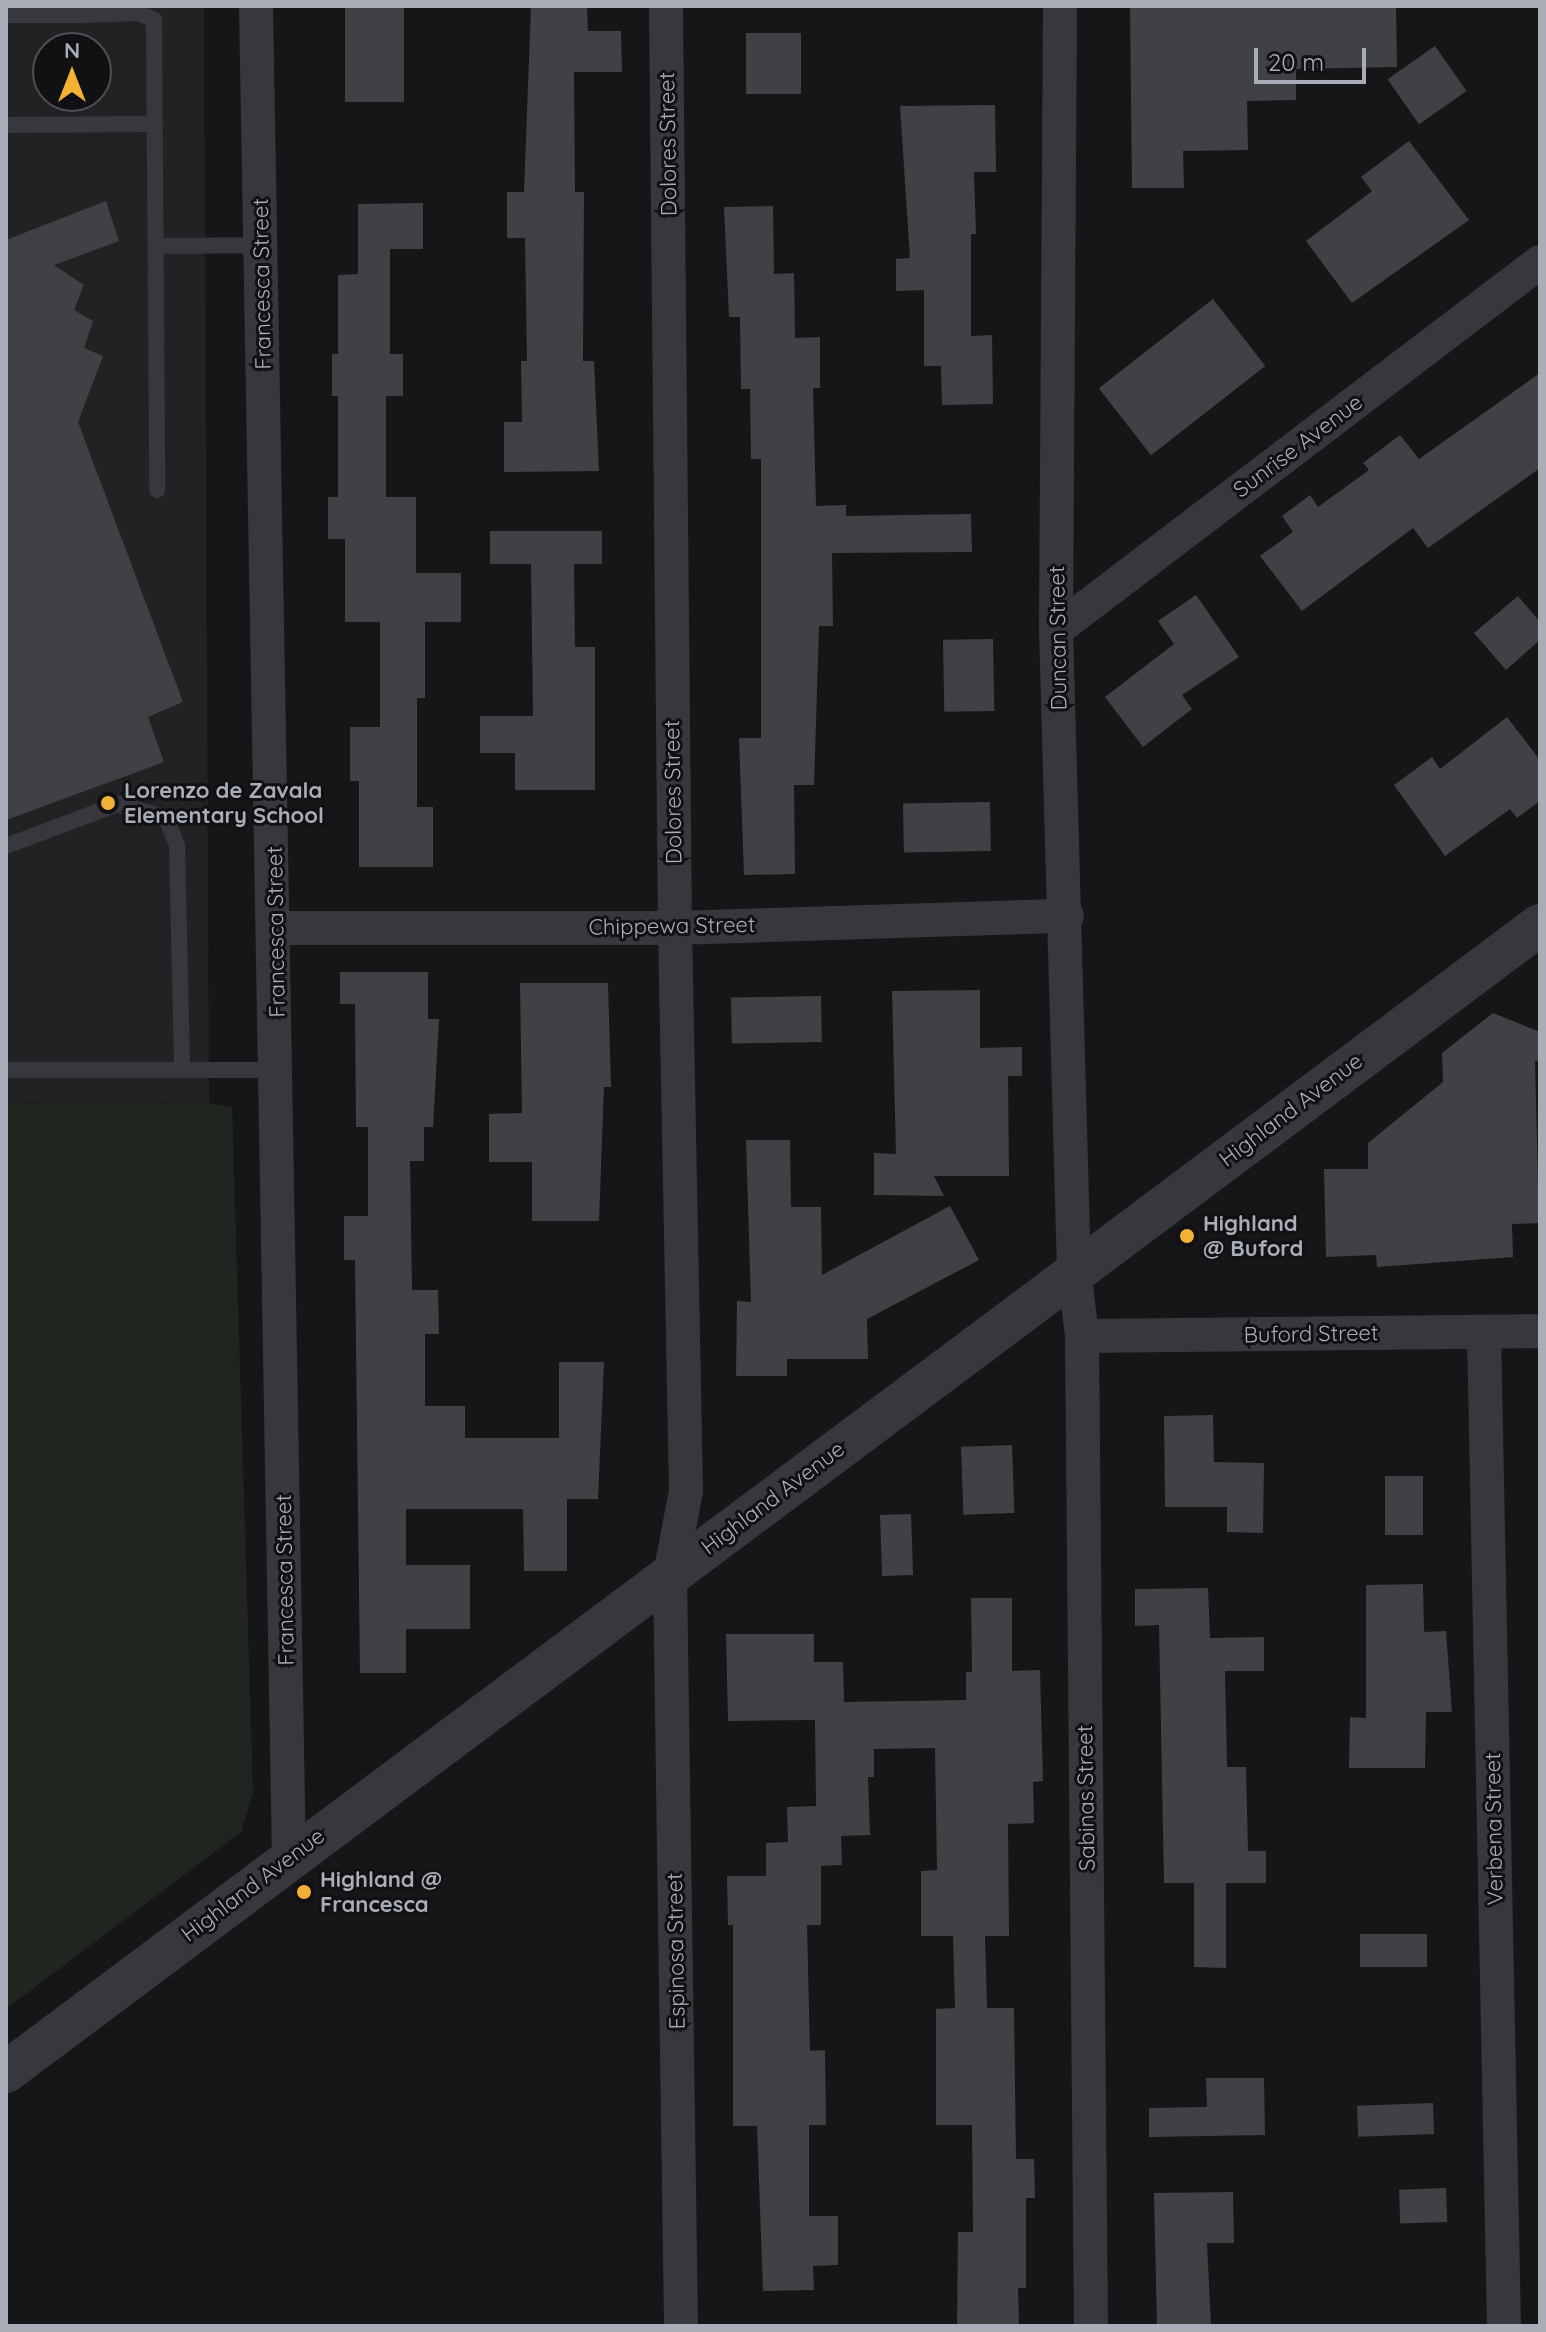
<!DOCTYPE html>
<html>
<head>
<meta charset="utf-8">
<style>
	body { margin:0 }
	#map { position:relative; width:1546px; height:2332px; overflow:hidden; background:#161618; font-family:Quicksand,sans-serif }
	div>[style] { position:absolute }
	.built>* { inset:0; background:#222225 }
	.green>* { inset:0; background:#1e261f }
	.building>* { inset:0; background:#404145; transform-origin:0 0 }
	.service>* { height:16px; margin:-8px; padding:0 8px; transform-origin:8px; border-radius:8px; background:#37383d }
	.minor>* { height:34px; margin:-17px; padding:0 17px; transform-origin:17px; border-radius:17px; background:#37383d }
	.tertiary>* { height:42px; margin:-21px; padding:0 21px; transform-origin:21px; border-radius:21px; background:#37383d }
	.dots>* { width:22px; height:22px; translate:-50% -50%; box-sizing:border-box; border:4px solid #111113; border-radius:50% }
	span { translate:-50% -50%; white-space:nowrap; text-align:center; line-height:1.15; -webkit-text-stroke:6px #111113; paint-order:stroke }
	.street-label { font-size:22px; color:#a8adb8 }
	.poi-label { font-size:22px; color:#a8adb8; font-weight:700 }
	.left { translate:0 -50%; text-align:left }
	.frame { position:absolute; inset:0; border:8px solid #a8adb8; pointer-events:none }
	.north { position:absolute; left:32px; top:32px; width:80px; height:80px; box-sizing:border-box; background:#111113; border:2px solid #4d4f55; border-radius:50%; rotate:0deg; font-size:22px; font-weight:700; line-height:32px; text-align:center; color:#a8adb8 }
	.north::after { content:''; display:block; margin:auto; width:28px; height:36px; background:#f2b134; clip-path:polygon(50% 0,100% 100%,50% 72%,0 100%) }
	.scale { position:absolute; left:1254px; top:48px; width:112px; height:36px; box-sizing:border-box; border:4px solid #a8adb8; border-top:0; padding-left:10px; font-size:24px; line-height:28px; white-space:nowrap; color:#a8adb8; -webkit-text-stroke:6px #111113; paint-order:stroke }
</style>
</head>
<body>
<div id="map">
	<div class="built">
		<div style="clip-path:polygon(evenodd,6px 6px,204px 6px,209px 1103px,6px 1104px,6px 6px,48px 48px,96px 48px,96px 96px,48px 96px,48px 48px)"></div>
	</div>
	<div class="green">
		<div style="clip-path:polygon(209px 1103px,232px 1107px,253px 1792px,241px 1832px,6px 2009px,6px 1104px)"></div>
	</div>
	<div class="building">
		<div style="left:345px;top:6px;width:59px;height:96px"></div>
		<div style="clip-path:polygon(531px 6px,587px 6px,588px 31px,621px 31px,622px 72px,574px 72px,575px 192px,584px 192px,583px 361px,594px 361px,599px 471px,504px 472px,504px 422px,522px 422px,521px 361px,527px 361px,525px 238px,507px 238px,507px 192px,524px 192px)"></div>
		<div style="clip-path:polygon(1130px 6px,1396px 6px,1397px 67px,1296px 69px,1296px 100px,1247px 101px,1248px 150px,1183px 151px,1184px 188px,1132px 188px)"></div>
		<div style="left:746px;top:33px;width:55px;height:61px"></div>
		<div style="left:1435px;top:46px;width:55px;height:58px;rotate:55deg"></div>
		<div style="clip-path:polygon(995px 105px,996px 172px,974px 172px,976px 234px,971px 234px,971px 336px,992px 335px,993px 404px,942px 405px,941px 366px,924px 366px,924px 290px,896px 291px,896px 259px,910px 258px,900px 106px)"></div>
		<div style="clip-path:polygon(1409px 141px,1469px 220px,1352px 303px,1306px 241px,1372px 191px,1361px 177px)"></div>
		<div style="clip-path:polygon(106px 201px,119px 241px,54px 265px,84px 285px,74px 310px,93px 321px,84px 348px,103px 356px,78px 422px,183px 702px,148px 717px,164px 762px,6px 820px,6px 240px)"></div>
		<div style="clip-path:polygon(423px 203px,423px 249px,390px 249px,390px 354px,403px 354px,403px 396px,386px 396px,386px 497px,416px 497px,416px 573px,461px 573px,461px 622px,425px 622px,425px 698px,417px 698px,417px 807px,433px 807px,433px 867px,359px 867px,359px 781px,350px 781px,350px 727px,380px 727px,380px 622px,345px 622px,345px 539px,328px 539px,328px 497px,338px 497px,338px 396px,332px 396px,332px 354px,338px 354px,338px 275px,358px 274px,358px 204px)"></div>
		<div style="clip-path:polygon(773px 206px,774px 274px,794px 273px,795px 338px,820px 337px,820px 388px,813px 388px,816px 506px,846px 505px,846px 516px,971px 514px,972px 552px,832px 553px,833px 626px,819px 626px,814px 785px,794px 785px,795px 874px,744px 875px,739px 738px,761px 738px,761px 459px,751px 459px,750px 389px,741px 389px,740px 317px,729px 317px,724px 207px)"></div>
		<div style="left:1213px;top:299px;width:85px;height:145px;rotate:52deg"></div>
		<div style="clip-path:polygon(1540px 373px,1540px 468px,1428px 548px,1413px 528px,1302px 611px,1260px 556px,1293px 532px,1282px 516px,1310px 495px,1318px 507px,1369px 470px,1363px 463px,1400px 435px,1419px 459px)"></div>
		<div style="clip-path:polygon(490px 531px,602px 531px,602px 564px,574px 564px,575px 647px,595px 647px,595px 790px,515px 790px,515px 753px,480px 753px,480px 716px,533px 716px,531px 564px,490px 564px)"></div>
		<div style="clip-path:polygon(1196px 595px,1239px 657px,1182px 695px,1192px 709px,1143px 747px,1105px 697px,1174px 644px,1158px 621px)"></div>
		<div style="clip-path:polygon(1518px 596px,1540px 622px,1540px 640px,1506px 670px,1474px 633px)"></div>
		<div style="left:993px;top:639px;width:72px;height:50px;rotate:89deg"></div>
		<div style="clip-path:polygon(1507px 717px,1540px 760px,1540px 801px,1517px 818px,1510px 809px,1445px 856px,1394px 785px,1432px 757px,1440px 769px)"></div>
		<div style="left:990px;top:802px;width:49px;height:87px;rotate:89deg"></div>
		<div style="clip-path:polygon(340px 972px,428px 972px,428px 1019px,439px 1019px,433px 1127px,424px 1127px,424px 1161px,410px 1161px,412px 1290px,438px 1290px,439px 1334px,425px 1334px,425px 1406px,465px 1406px,465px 1438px,559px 1438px,559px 1362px,604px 1362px,598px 1499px,567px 1499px,567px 1571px,524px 1571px,523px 1509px,406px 1509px,406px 1565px,470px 1565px,470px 1629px,406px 1629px,406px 1673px,360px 1673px,355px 1260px,344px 1260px,344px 1216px,368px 1216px,368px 1127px,356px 1127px,355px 1004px,340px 1004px)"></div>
		<div style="clip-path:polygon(520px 983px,608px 983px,611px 1087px,604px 1087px,599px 1221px,532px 1221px,532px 1162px,489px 1162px,489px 1114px,522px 1113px)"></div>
		<div style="clip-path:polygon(980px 990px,980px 1048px,1022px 1047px,1022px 1076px,1008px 1076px,1009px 1176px,934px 1176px,944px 1196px,874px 1195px,874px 1153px,896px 1154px,892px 991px)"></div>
		<div style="left:821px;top:996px;width:46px;height:90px;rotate:89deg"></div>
		<div style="clip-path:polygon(1493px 1013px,1540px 1032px,1540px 1061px,1535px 1061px,1539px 1223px,1512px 1224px,1513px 1257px,1377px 1267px,1376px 1255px,1326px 1257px,1324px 1169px,1368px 1169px,1368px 1143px,1443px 1082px,1442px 1053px)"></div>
		<div style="clip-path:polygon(746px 1140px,790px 1140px,791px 1207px,821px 1207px,822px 1275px,950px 1206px,979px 1260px,867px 1319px,868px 1359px,787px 1359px,787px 1376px,736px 1376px,737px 1301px,751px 1302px)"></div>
		<div style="clip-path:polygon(1213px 1415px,1214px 1462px,1264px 1463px,1263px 1533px,1227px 1532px,1227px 1507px,1165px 1507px,1164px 1416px)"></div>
		<div style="left:1012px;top:1445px;width:68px;height:51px;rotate:88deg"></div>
		<div style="left:1385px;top:1476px;width:38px;height:59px"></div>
		<div style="left:911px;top:1514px;width:61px;height:31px;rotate:88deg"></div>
		<div style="clip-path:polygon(1423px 1584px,1424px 1632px,1446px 1631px,1452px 1712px,1426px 1712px,1425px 1768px,1349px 1768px,1350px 1717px,1366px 1718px,1366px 1585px)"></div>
		<div style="clip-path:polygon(1208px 1588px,1210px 1638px,1264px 1637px,1264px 1671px,1225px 1671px,1227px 1767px,1246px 1767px,1248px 1851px,1266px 1851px,1266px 1883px,1226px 1883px,1226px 1968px,1194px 1967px,1194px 1883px,1164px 1883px,1159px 1625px,1135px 1626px,1135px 1589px)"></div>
		<div style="clip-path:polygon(971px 1598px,1012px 1598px,1012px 1671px,1040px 1670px,1043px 1781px,1033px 1782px,1034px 1823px,1008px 1824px,1009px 1936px,985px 1936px,987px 2008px,1014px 2008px,1016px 2159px,1034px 2159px,1035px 2198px,1026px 2198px,1026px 2288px,1018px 2288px,1019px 2326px,957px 2326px,958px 2232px,973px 2232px,972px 2125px,936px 2125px,936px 2009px,955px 2008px,953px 1936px,921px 1936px,921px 1871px,937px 1870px,935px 1748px,874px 1749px,874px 1777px,868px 1777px,870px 1835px,841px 1836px,842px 1865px,821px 1866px,821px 1925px,807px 1925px,810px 2051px,825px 2050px,826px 2125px,809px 2125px,809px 2216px,838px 2216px,838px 2265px,813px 2266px,814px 2290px,763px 2291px,757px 2126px,733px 2126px,733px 1925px,728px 1925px,727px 1876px,766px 1876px,766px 1843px,788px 1842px,787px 1807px,816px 1806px,815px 1720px,728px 1721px,726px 1634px,814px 1634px,814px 1662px,843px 1662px,844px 1702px,966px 1700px,966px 1672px,972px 1672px)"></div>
		<div style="left:1360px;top:1934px;width:67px;height:33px"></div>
		<div style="clip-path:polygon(1206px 2078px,1264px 2078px,1265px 2135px,1149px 2137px,1149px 2108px,1207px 2107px)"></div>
		<div style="left:1433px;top:2103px;width:31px;height:76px;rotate:88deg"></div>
		<div style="left:1446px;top:2188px;width:34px;height:47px;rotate:88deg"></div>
		<div style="clip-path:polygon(1233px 2192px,1234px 2243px,1207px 2243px,1211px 2326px,1157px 2326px,1154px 2193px)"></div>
	</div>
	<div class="service">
		<div style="left:81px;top:6px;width:10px;rotate:66deg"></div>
		<div style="left:85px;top:15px;width:54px;rotate:-2.1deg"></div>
		<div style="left:139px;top:13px;width:17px;rotate:25deg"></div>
		<div style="left:154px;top:20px;width:470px;rotate:89.6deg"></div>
		<div style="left:6px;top:15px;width:79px"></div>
		<div style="left:6px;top:125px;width:148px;rotate:-0.4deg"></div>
		<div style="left:156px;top:246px;width:105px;rotate:-0.5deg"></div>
		<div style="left:6px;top:846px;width:120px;rotate:-20.6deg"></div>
		<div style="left:118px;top:804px;width:50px;rotate:16.3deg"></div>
		<div style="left:166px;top:818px;width:29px;rotate:68deg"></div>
		<div style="left:177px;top:845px;width:223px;rotate:88.7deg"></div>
		<div style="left:6px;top:1070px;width:272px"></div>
	</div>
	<div class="minor">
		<div style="left:256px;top:6px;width:1852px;rotate:88.98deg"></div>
		<div style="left:666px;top:6px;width:922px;rotate:89.44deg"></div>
		<div style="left:675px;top:928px;width:563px;rotate:88.88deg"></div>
		<div style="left:686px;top:1491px;width:86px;rotate:100.8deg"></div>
		<div style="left:670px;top:1575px;width:751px;rotate:89.16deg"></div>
		<div style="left:1060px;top:6px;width:624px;rotate:90.37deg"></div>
		<div style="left:1056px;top:630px;width:640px;rotate:88.39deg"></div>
		<div style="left:1074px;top:1270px;width:66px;rotate:83.1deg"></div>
		<div style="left:1082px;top:1336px;width:990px;rotate:89.48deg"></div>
		<div style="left:1056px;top:630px;width:608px;rotate:-37.25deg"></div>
		<div style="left:276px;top:928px;width:399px"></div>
		<div style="left:675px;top:928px;width:392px;rotate:-1.8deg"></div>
		<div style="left:1484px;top:1332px;width:994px;rotate:88.85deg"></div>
		<div style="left:1082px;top:1336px;width:458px;rotate:-0.6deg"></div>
	</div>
	<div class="tertiary">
		<div style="left:6px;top:2072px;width:1915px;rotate:-36.79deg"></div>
	</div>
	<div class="dots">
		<div style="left:108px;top:803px;background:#f2b134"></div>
		<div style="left:1187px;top:1236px;background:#f2b134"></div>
		<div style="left:304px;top:1892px;background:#f2b134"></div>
	</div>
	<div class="street-label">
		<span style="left:668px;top:144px;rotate:-91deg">Dolores Street</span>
		<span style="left:262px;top:284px;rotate:-91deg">Francesca Street</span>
		<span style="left:1298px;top:446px;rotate:-37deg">Sunrise Avenue</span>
		<span style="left:1058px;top:638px;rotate:-91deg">Duncan Street</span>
		<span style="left:673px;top:792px;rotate:-91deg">Dolores Street</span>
		<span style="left:672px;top:926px;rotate:-1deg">Chippewa Street</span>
		<span style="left:276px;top:932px;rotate:-91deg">Francesca Street</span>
		<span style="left:1291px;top:1110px;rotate:-37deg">Highland Avenue</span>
		<span style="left:1311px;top:1334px;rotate:-1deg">Buford Street</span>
		<span style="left:773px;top:1498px;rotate:-37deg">Highland Avenue</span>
		<span style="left:285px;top:1580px;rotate:-91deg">Francesca Street</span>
		<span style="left:1086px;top:1798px;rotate:-91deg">Sabinas Street</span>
		<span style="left:1494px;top:1829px;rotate:-91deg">Verbena Street</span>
		<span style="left:253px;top:1885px;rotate:-37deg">Highland Avenue</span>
		<span style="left:676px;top:1951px;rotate:-91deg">Espinosa Street</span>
	</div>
	<div class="poi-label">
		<span class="left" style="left:124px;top:803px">Lorenzo de Zavala<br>Elementary School</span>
		<span class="left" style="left:1203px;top:1236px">Highland<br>@ Buford</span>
		<span class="left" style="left:320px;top:1892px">Highland @<br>Francesca</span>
	</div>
	<div class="frame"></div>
	<div class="north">N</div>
	<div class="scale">20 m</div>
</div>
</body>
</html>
